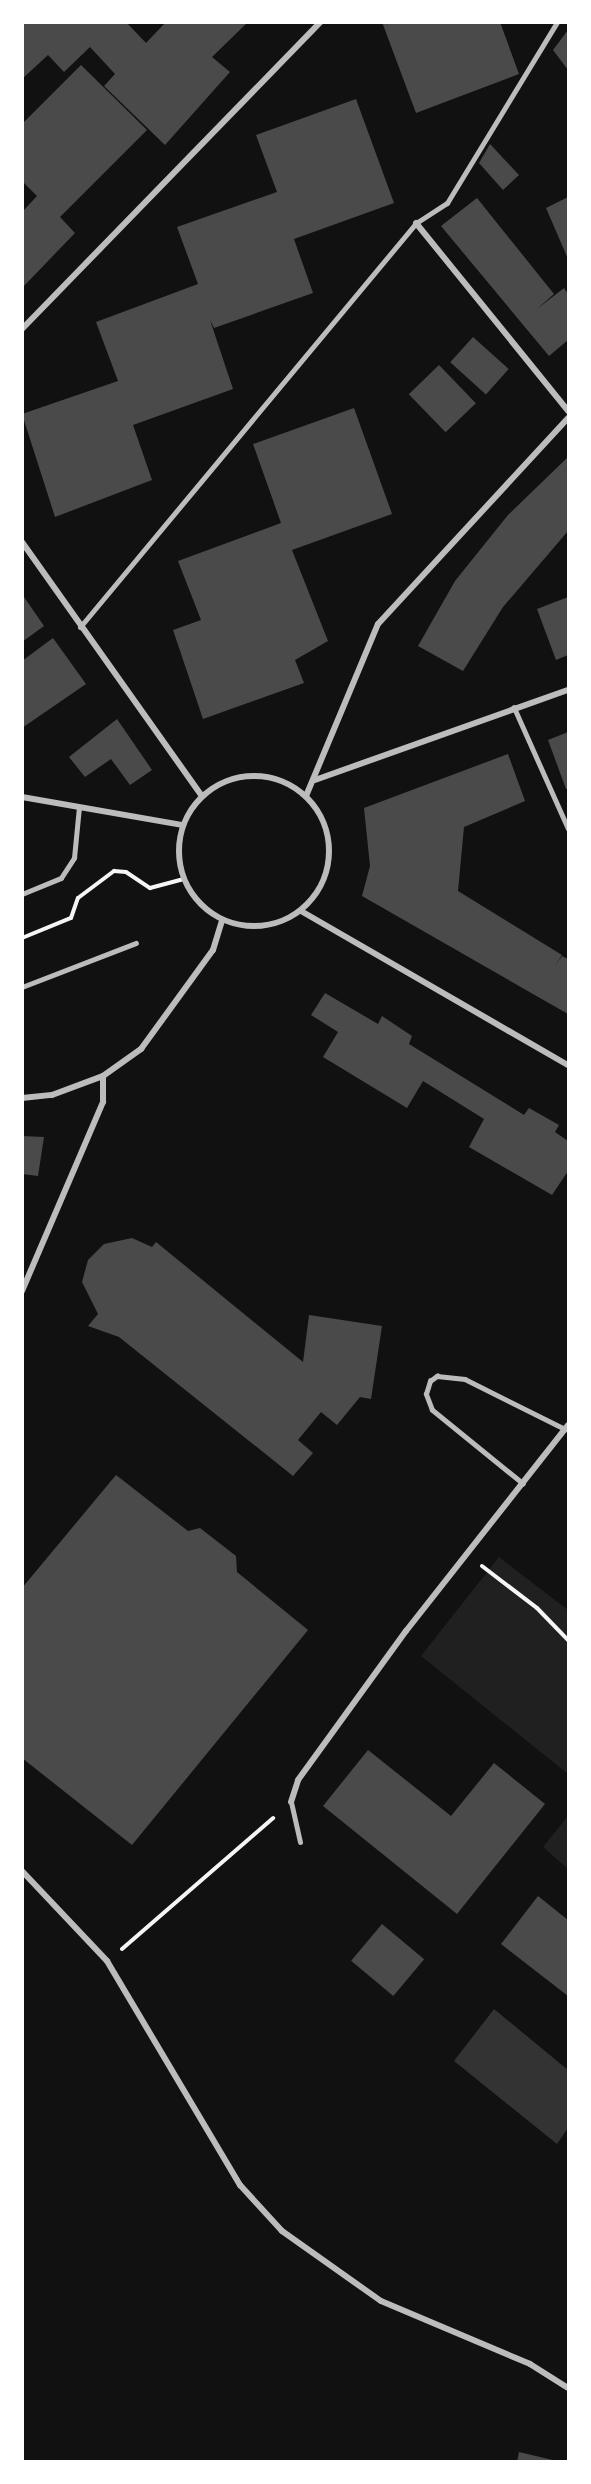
<!DOCTYPE html>
<html>
<head>
<meta charset="utf-8">
<style>
	body { margin:0 }
	#map { position:relative; width:591px; height:2484px; overflow:hidden; background:#111; font-family:"Noto Sans",sans-serif }
	div>[style] { position:absolute }
	.green>* { inset:0; background:#202020 }
	.water>* { inset:0; background:#333 }
	.building>* { inset:0; background:#4a4a4a; transform-origin:0 0 }
	.path>* { height:4px; margin:-2px; padding:0 2px; transform-origin:2px; border-radius:2px; background:#f5f5f5 }
	.service>* { height:4.5px; margin:-2.25px; padding:0 2.25px; transform-origin:2.25px; border-radius:2.25px; background:#bcbcbc }
	.pedestrian>* { height:5px; margin:-2.5px; padding:0 2.5px; transform-origin:2.5px; border-radius:2.5px; background:#bcbcbc }
	.minor>* { height:6px; margin:-3px; padding:0 3px; transform-origin:3px; border-radius:3px; background:#bcbcbc }
	.minor>.ring { margin:-3px; padding:0; box-sizing:content-box; background:none; border:6px solid #bcbcbc; border-radius:50% }
	span { translate:-50% -50%; white-space:nowrap; text-align:center; line-height:1.15; -webkit-text-stroke:6px #fff; paint-order:stroke }
	.frame { position:absolute; inset:0; border:24px solid #fff; pointer-events:none }
</style>
</head>
<body>
<div id="map">
	<div class="green">
		<div style="clip-path:polygon(499px 1557px,568px 1610px,568px 1774px,421px 1656px)"></div>
		<div style="clip-path:polygon(568px 1816px,568px 1869px,543px 1847px)"></div>
	</div>
	<div class="water">
		<div style="clip-path:polygon(494px 2009px,568px 2070px,568px 2128px,557px 2144px,454px 2061px)"></div>
	</div>
	<div class="building">
		<div style="clip-path:polygon(22px 22px,126px 22px,146px 43px,166px 22px,248px 22px,212px 57px,230px 72px,165px 145px,104px 86px,115px 74px,90px 47px,64px 72px,48px 55px,22px 79px)"></div>
		<div style="clip-path:polygon(382px 22px,500px 22px,519px 74px,416px 113px)"></div>
		<div style="clip-path:polygon(568px 30px,568px 70px,553px 50px)"></div>
		<div style="clip-path:polygon(81px 65px,147px 130px,60px 217px,75px 233px,22px 288px,22px 212px,37px 196px,22px 181px,22px 124px)"></div>
		<div style="clip-path:polygon(356px 99px,394px 203px,294px 239px,313px 293px,214px 328px,210px 320px,233px 389px,133px 425px,152px 480px,55px 517px,22px 414px,118px 381px,96px 322px,198px 284px,177px 227px,277px 192px,256px 135px)"></div>
		<div style="clip-path:polygon(490px 144px,519px 175px,503px 190px,479px 163px)"></div>
		<div style="clip-path:polygon(568px 197px,568px 259px,546px 208px)"></div>
		<div style="clip-path:polygon(477px 198px,554px 294px,537px 309px,564px 288px,568px 294px,568px 340px,549px 356px,441px 226px)"></div>
		<div style="left:473px;top:337px;width:48px;height:34px;rotate:42deg"></div>
		<div style="left:439px;top:365px;width:53px;height:42px;rotate:46deg"></div>
		<div style="clip-path:polygon(354px 408px,392px 514px,292px 550px,328px 641px,295px 660px,304px 683px,203px 719px,173px 630px,201px 620px,178px 561px,281px 523px,253px 444px)"></div>
		<div style="clip-path:polygon(568px 457px,568px 531px,503px 607px,463px 671px,418px 646px,455px 581px,508px 515px)"></div>
		<div style="clip-path:polygon(22px 594px,44px 626px,22px 642px)"></div>
		<div style="clip-path:polygon(568px 597px,568px 655px,556px 660px,537px 609px)"></div>
		<div style="clip-path:polygon(53px 638px,86px 684px,22px 728px,22px 661px)"></div>
		<div style="clip-path:polygon(117px 719px,152px 770px,130px 785px,111px 759px,85px 777px,69px 757px)"></div>
		<div style="clip-path:polygon(568px 732px,568px 788px,566px 789px,548px 740px)"></div>
		<div style="clip-path:polygon(508px 754px,525px 801px,464px 827px,458px 891px,562px 955px,555px 966px,562px 956px,568px 959px,568px 1014px,362px 896px,370px 866px,364px 808px)"></div>
		<div style="clip-path:polygon(325px 993px,378px 1024px,382px 1016px,412px 1036px,409px 1044px,524px 1115px,529px 1108px,559px 1125px,555px 1132px,568px 1141px,568px 1171px,552px 1195px,469px 1147px,484px 1119px,423px 1081px,407px 1108px,323px 1057px,338px 1032px,311px 1015px)"></div>
		<div style="clip-path:polygon(22px 1136px,44px 1137px,38px 1176px,22px 1174px)"></div>
		<div style="clip-path:polygon(132px 1238px,152px 1247px,156px 1242px,303px 1362px,309px 1315px,382px 1326px,371px 1399px,360px 1397px,337px 1425px,321px 1412px,298px 1440px,313px 1453px,293px 1476px,119px 1337px,88px 1326px,98px 1314px,82px 1282px,88px 1260px,104px 1244px)"></div>
		<div style="clip-path:polygon(116px 1475px,188px 1531px,200px 1528px,236px 1556px,237px 1572px,308px 1630px,132px 1845px,22px 1758px,22px 1588px)"></div>
		<div style="clip-path:polygon(368px 1750px,451px 1816px,494px 1763px,545px 1804px,457px 1914px,323px 1806px)"></div>
		<div style="clip-path:polygon(538px 1896px,568px 1920px,568px 1996px,501px 1944px)"></div>
		<div style="left:382px;top:1924px;width:55px;height:48px;rotate:40deg"></div>
		<div style="clip-path:polygon(519px 2452px,557px 2461px,556px 2462px,517px 2462px)"></div>
	</div>
	<div class="path">
		<div style="left:22px;top:938px;width:53px;rotate:-22.2deg"></div>
		<div style="left:71px;top:918px;width:21px;rotate:-71deg"></div>
		<div style="left:78px;top:898px;width:45px;rotate:-36.9deg"></div>
		<div style="left:114px;top:871px;width:12px;rotate:5deg"></div>
		<div style="left:126px;top:872px;width:29px;rotate:34deg"></div>
		<div style="left:150px;top:888px;width:34px;rotate:-15deg"></div>
		<div style="left:482px;top:1566px;width:69px;rotate:37.4deg"></div>
		<div style="left:537px;top:1608px;width:45px;rotate:45.9deg"></div>
		<div style="left:122px;top:1949px;width:200px;rotate:-40.9deg"></div>
	</div>
	<div class="service">
		<div style="left:514px;top:707px;width:133px;rotate:65.9deg"></div>
		<div style="left:22px;top:894px;width:42px;rotate:-22.3deg"></div>
		<div style="left:61px;top:878px;width:24px;rotate:-57deg"></div>
		<div style="left:74px;top:858px;width:51px;rotate:-84.4deg"></div>
		<div style="left:22px;top:987px;width:122px;rotate:-21.1deg"></div>
		<div style="left:523px;top:1484px;width:117px;rotate:-140.9deg"></div>
		<div style="left:432px;top:1410px;width:17px;rotate:-111deg"></div>
		<div style="left:426px;top:1394px;width:14px;rotate:-73deg"></div>
		<div style="left:430px;top:1381px;width:9px;rotate:-36deg"></div>
		<div style="left:437px;top:1376px;width:28px;rotate:6deg"></div>
		<div style="left:465px;top:1379px;width:112px;rotate:26.6deg"></div>
	</div>
	<div class="pedestrian">
		<div style="left:80px;top:627px;width:525px;rotate:-50.25deg"></div>
		<div style="left:416px;top:223px;width:37px;rotate:-33deg"></div>
		<div style="left:447px;top:203px;width:212px;rotate:-58.7deg"></div>
		<div style="left:291px;top:1802px;width:41px;rotate:77.3deg"></div>
	</div>
	<div class="minor">
		<div style="left:416px;top:223px;width:242px;rotate:51deg"></div>
		<div style="left:22px;top:329px;width:429px;rotate:-45.8deg"></div>
		<div style="left:22px;top:542px;width:310px;rotate:54.7deg"></div>
		<div class="ring" style="left:179px;top:776px;width:144px;height:144px"></div>
		<div style="left:315px;top:780px;width:269px;rotate:-19.6deg"></div>
		<div style="left:306px;top:796px;width:186px;rotate:-67.3deg"></div>
		<div style="left:378px;top:624px;width:280px;rotate:-47.3deg"></div>
		<div style="left:22px;top:797px;width:162px;rotate:9.9deg"></div>
		<div style="left:301px;top:911px;width:308px;rotate:30deg"></div>
		<div style="left:22px;top:1098px;width:30px;rotate:-6deg"></div>
		<div style="left:52px;top:1095px;width:54px;rotate:-20.4deg"></div>
		<div style="left:103px;top:1076px;width:47px;rotate:-35.4deg"></div>
		<div style="left:141px;top:1049px;width:122px;rotate:-54deg"></div>
		<div style="left:213px;top:950px;width:31px;rotate:-73deg"></div>
		<div style="left:22px;top:1291px;width:206px;rotate:-66.8deg"></div>
		<div style="left:103px;top:1102px;width:26px;rotate:-90deg"></div>
		<div style="left:291px;top:1802px;width:23px;rotate:-72deg"></div>
		<div style="left:298px;top:1780px;width:184px;rotate:-54.1deg"></div>
		<div style="left:406px;top:1631px;width:262px;rotate:-51.8deg"></div>
		<div style="left:22px;top:1871px;width:124px;rotate:46.6deg"></div>
		<div style="left:107px;top:1961px;width:261px;rotate:59.3deg"></div>
		<div style="left:240px;top:2185px;width:62px;rotate:47.6deg"></div>
		<div style="left:282px;top:2231px;width:121px;rotate:35.3deg"></div>
		<div style="left:381px;top:2301px;width:162px;rotate:22.9deg"></div>
		<div style="left:530px;top:2364px;width:45px;rotate:32.3deg"></div>
	</div>
	<div class="frame"></div>
</div>
</body>
</html>
